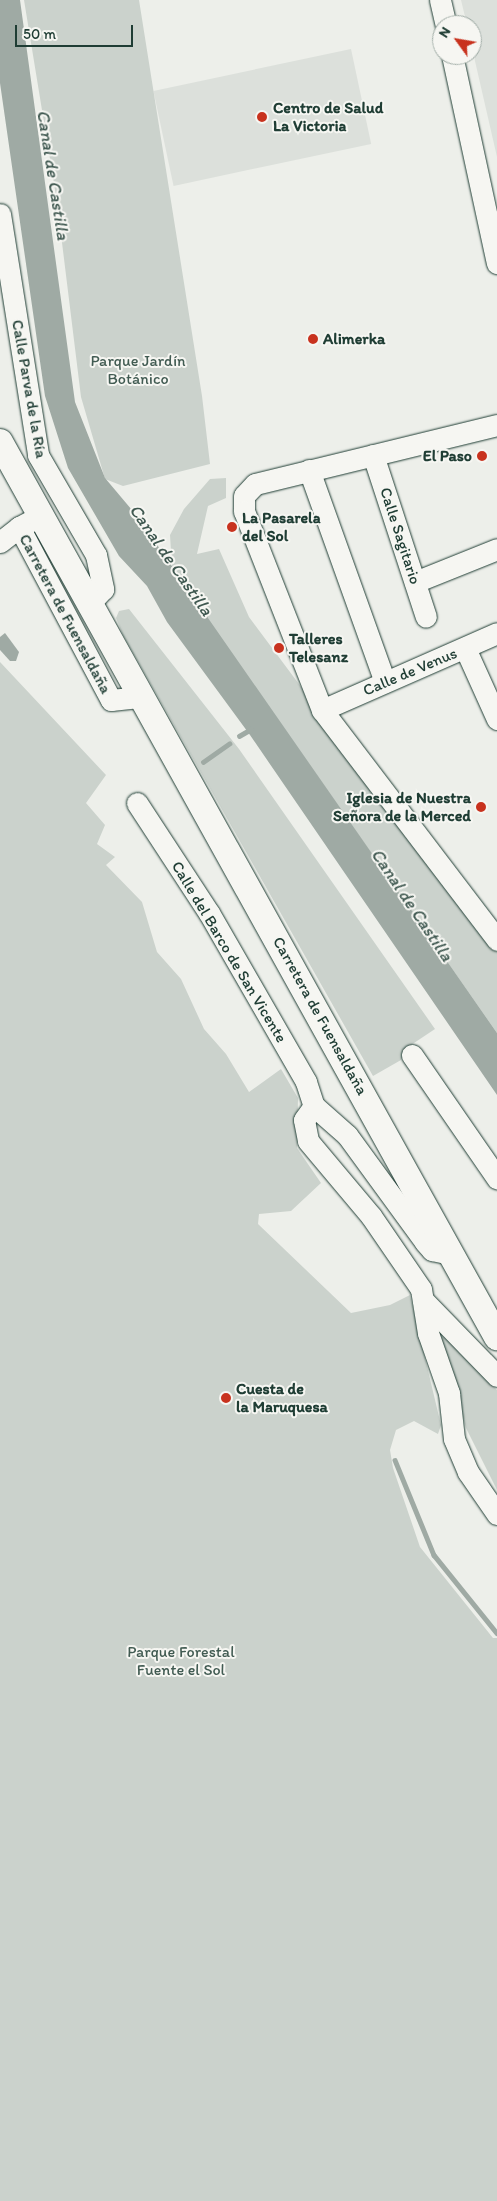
<!DOCTYPE html>
<html>
<head>
<meta charset="utf-8">
<style>
	body { margin:0 }
	#map { position:relative; width:497px; height:2201px; overflow:hidden; background:#edefea; font-family:Itim,sans-serif }
	div>[style] { position:absolute }
	.built>* { inset:0; background:#dce0db; transform-origin:0 0 }
	.green>* { inset:0; background:#cbd2cc }
	.water>* { inset:0; background:#9faaa4 }
	.stream>* { height:4.5px; margin:-2.25px; padding:0 2.25px; transform-origin:2.25px; border-radius:2.25px; background:#9faaa4 }
	.roads { filter:drop-shadow(0 0 1px #1f3d34) drop-shadow(0 0 1px #1f3d34) }
	.minor>* { height:21px; margin:-10.5px; padding:0 10.5px; transform-origin:10.5px; border-radius:10.5px; background:#f6f6f2 }
	.major>* { height:26px; margin:-13px; padding:0 13px; transform-origin:13px; border-radius:13px; background:#f6f6f2 }
	.dots>* { width:14px; height:14px; translate:-50% -50%; box-sizing:border-box; border:2px solid #f6f6f2; border-radius:50% }
	span { translate:-50% -50%; white-space:nowrap; text-align:center; line-height:1.15; -webkit-text-stroke:4px #f6f6f2; paint-order:stroke }
	.poi-label { font-size:16px; color:#1f3d34; font-weight:700 }
	.left { translate:0 -50%; text-align:left }
	.right { translate:-100% -50%; text-align:right }
	.park-label { font-size:16px; color:#415b52 }
	.street-label { font-size:16px; color:#1f3d34 }
	.water-label { font-size:18px; color:#3f5850; font-style:italic }
	.north { position:absolute; left:432px; top:15px; width:50px; height:50px; box-sizing:border-box; background:#f6f6f2; border:1px solid #a0aca6; border-radius:50%; rotate:302deg; font-size:14px; font-weight:700; line-height:20px; text-align:center; color:#1f3d34 }
	.north::after { content:''; display:block; margin:auto; width:18px; height:22px; background:#c8321e; clip-path:polygon(50% 0,100% 100%,50% 72%,0 100%) }
	.scale { position:absolute; left:15px; top:25px; width:118px; height:22px; box-sizing:border-box; border:2px solid #1f3d34; border-top:0; padding-left:6px; font-size:15px; line-height:18px; white-space:nowrap; color:#1f3d34; -webkit-text-stroke:4px #f6f6f2; paint-order:stroke }
</style>
</head>
<body>
<div id="map">
	<div class="built">
		<div style="clip-path:polygon(461px 0,497px 0,497px 157px,472px 48px,472px 25px,467px 25px)"></div>
		<div style="left:351px;top:49px;width:97px;height:202px;rotate:78deg"></div>
	</div>
	<div class="green">
		<div style="clip-path:polygon(24px 0,139px 0,202px 396px,210px 464px,123px 486px,105px 479px,81px 397px,57px 202px)"></div>
		<div style="clip-path:polygon(226px 478px,226px 498px,208px 506px,197px 554px,219px 549px,249px 617px,497px 950px,497px 1033px,172px 568px,170px 535px,184px 509px,210px 479px)"></div>
		<div style="clip-path:polygon(129px 609px,239px 749px,435px 1029px,408px 1047px,401px 1060px,373px 1076px,123px 635px,116px 618px,119px 611px)"></div>
		<div style="clip-path:polygon(0 662px,106px 775px,86px 803px,105px 825px,97px 844px,115px 857px,106px 865px,142px 902px,157px 952px,181px 979px,204px 1029px,226px 1054px,249px 1092px,281px 1069px,298px 1098px,297px 1148px,321px 1183px,291px 1211px,259px 1214px,258px 1224px,351px 1313px,390px 1305px,410px 1295px,441px 1425px,438px 1434px,414px 1421px,396px 1430px,390px 1450px,393px 1468px,420px 1547px,493px 1638px,497px 1638px,497px 2201px,0 2201px)"></div>
		<div style="clip-path:polygon(445px 1337px,497px 1390px,497px 1490px,466px 1428px,441px 1338px)"></div>
	</div>
	<div class="water">
		<div style="clip-path:polygon(0 0,20px 0,75px 402px,105px 478px,137px 516px,497px 1033px,497px 1095px,250px 735px,167px 622px,147px 586px,119px 556px,68px 468px,45px 396px,0 83px)"></div>
		<div style="clip-path:polygon(5px 633px,19px 652px,16px 661px,10px 661px,0 650px,0 637px)"></div>
	</div>
	<div class="stream">
		<div style="left:239px;top:736px;width:14px;rotate:-30deg"></div>
		<div style="left:203px;top:762px;width:32px;rotate:-35deg"></div>
		<div style="left:395px;top:1460px;width:103px;rotate:67.7deg"></div>
		<div style="left:434px;top:1555px;width:100px;rotate:51.1deg"></div>
	</div>
	<div class="roads">
		<div class="minor">
			<div style="left:440px;top:0;width:26px;rotate:77deg"></div>
			<div style="left:452px;top:55px;width:213px;rotate:77.8deg"></div>
			<div style="left:0;top:214px;width:244px;rotate:81deg"></div>
			<div style="left:38px;top:455px;width:116px;rotate:59.9deg"></div>
			<div style="left:96px;top:555px;width:35px;rotate:78deg"></div>
			<div style="left:103px;top:589px;width:21px;rotate:133deg"></div>
			<div style="left:497px;top:425px;width:249px;rotate:166.3deg"></div>
			<div style="left:255px;top:484px;width:16px;rotate:133deg"></div>
			<div style="left:244px;top:496px;width:15px;rotate:90deg"></div>
			<div style="left:244px;top:511px;width:214px;rotate:68.6deg"></div>
			<div style="left:322px;top:710px;width:289px;rotate:52.7deg"></div>
			<div style="left:373px;top:455px;width:170px;rotate:71.9deg"></div>
			<div style="left:309px;top:470px;width:225px;rotate:70.3deg"></div>
			<div style="left:40px;top:516px;width:24px;rotate:152deg"></div>
			<div style="left:19px;top:527px;width:196px;rotate:62deg"></div>
			<div style="left:111px;top:700px;width:30px;rotate:-6deg"></div>
			<div style="left:0;top:542px;width:24px;rotate:-38deg"></div>
			<div style="left:415px;top:582px;width:88px;rotate:-21.9deg"></div>
			<div style="left:465px;top:648px;width:78px;rotate:65.7deg"></div>
			<div style="left:322px;top:710px;width:191px;rotate:-23.7deg"></div>
			<div style="left:137px;top:803px;width:131px;rotate:56.8deg"></div>
			<div style="left:209px;top:913px;width:195px;rotate:60.1deg"></div>
			<div style="left:306px;top:1082px;width:25px;rotate:72deg"></div>
			<div style="left:314px;top:1106px;width:44px;rotate:41.3deg"></div>
			<div style="left:347px;top:1135px;width:132px;rotate:53.9deg"></div>
			<div style="left:425px;top:1242px;width:11px;rotate:49deg"></div>
			<div style="left:432px;top:1250px;width:19px;rotate:12deg"></div>
			<div style="left:412px;top:1055px;width:150px;rotate:55.4deg"></div>
			<div style="left:314px;top:1106px;width:17px;rotate:126deg"></div>
			<div style="left:304px;top:1120px;width:21px;rotate:79deg"></div>
			<div style="left:308px;top:1141px;width:98px;rotate:50deg"></div>
			<div style="left:371px;top:1216px;width:88px;rotate:55.6deg"></div>
			<div style="left:421px;top:1289px;width:45px;rotate:81deg"></div>
			<div style="left:428px;top:1333px;width:64px;rotate:70.7deg"></div>
			<div style="left:449px;top:1393px;width:46px;rotate:83.8deg"></div>
			<div style="left:454px;top:1439px;width:36px;rotate:67deg"></div>
			<div style="left:468px;top:1472px;width:51px;rotate:55.4deg"></div>
			<div style="left:423px;top:1300px;width:106px;rotate:45.8deg"></div>
		</div>
		<div class="major">
			<div style="left:0;top:442px;width:1024px;rotate:60.96deg"></div>
		</div>
	</div>
	<div class="dots">
		<div style="left:262px;top:117px;background:#c8321e"></div>
		<div style="left:313px;top:339px;background:#c8321e"></div>
		<div style="left:482px;top:456px;background:#c8321e"></div>
		<div style="left:232px;top:527px;background:#c8321e"></div>
		<div style="left:279px;top:648px;background:#c8321e"></div>
		<div style="left:481px;top:807px;background:#c8321e"></div>
		<div style="left:226px;top:1398px;background:#c8321e"></div>
	</div>
	<div class="poi-label">
		<span class="left" style="left:273px;top:117px">Centro de Salud<br>La Victoria</span>
		<span class="left" style="left:323px;top:339px">Alimerka</span>
		<span class="right" style="left:472px;top:456px">El Paso</span>
		<span class="left" style="left:242px;top:527px">La Pasarela<br>del Sol</span>
		<span class="left" style="left:289px;top:648px">Talleres<br>Telesanz</span>
		<span class="right" style="left:471px;top:807px">Iglesia de Nuestra<br>Señora de la Merced</span>
		<span class="left" style="left:236px;top:1398px">Cuesta de<br>la Maruquesa</span>
	</div>
	<div class="park-label">
		<span style="left:138px;top:370px">Parque Jardín<br>Botánico</span>
		<span style="left:181px;top:1661px">Parque Forestal<br>Fuente el Sol</span>
	</div>
	<div class="street-label">
		<span style="left:29px;top:389px;rotate:80deg">Calle Parva de la Ría</span>
		<span style="left:400px;top:536px;rotate:72deg">Calle Sagitario</span>
		<span style="left:65px;top:614px;rotate:62deg">Carretera de Fuensaldaña</span>
		<span style="left:410px;top:672px;rotate:-23deg">Calle de Venus</span>
		<span style="left:229px;top:952px;rotate:59deg">Calle del Barco de San Vicente</span>
		<span style="left:320px;top:1016px;rotate:61deg">Carretera de Fuensaldaña</span>
	</div>
	<div class="water-label">
		<span style="left:53px;top:175px;rotate:81deg">Canal de Castilla</span>
		<span style="left:171px;top:560px;rotate:55deg">Canal de Castilla</span>
		<span style="left:412px;top:905px;rotate:56deg">Canal de Castilla</span>
	</div>
	<div class="north">N</div>
	<div class="scale">50 m</div>
</div>
</body>
</html>
